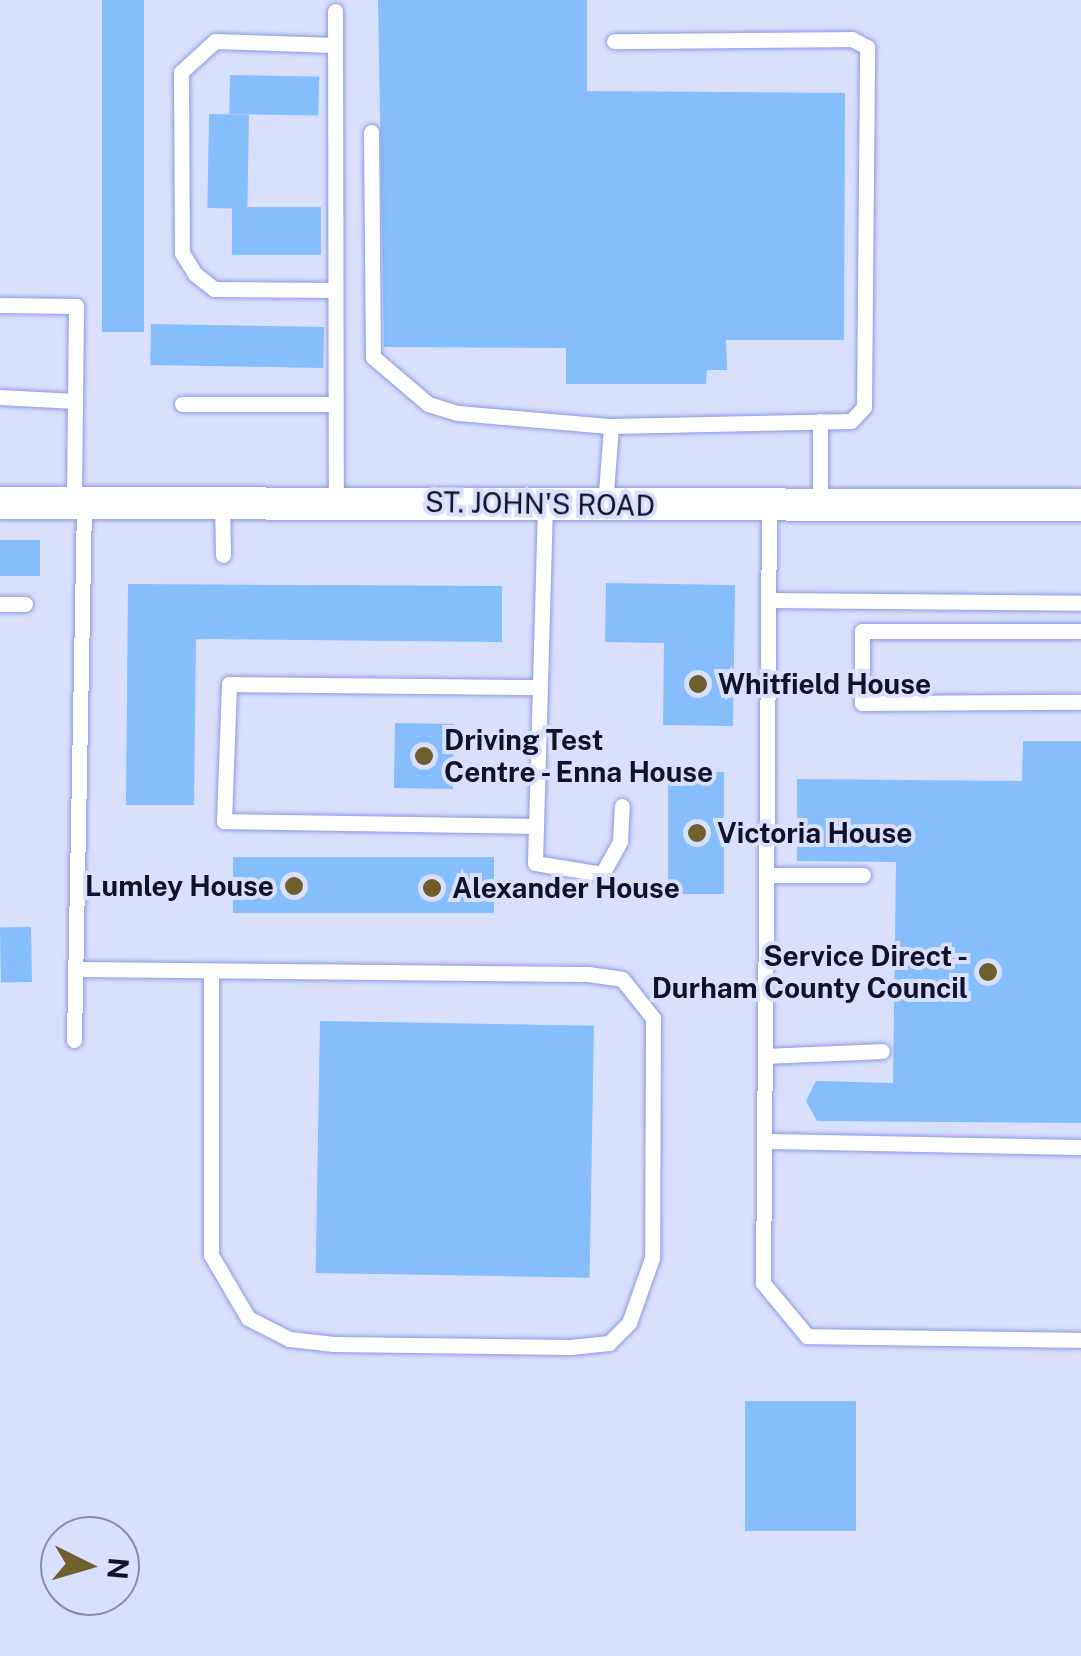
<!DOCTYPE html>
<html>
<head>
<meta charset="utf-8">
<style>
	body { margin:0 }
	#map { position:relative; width:1081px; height:1656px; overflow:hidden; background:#d8e0fd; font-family:"Public Sans",sans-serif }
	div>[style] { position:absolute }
	.building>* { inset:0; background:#85bdfd; transform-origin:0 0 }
	.roads { filter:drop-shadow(0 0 2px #899add) drop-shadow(0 0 2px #899add) }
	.service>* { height:15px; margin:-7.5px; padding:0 7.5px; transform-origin:7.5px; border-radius:7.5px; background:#fff }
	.minor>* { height:32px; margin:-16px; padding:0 16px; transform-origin:16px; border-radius:16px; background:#fff }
	.dots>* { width:28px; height:28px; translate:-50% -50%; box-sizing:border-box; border:5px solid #d8e0fd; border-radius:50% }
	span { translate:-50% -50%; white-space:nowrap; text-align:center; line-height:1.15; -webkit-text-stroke:8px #d8e0fd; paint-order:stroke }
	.street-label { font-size:28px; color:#0e122b }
	.poi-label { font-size:28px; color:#0e122b; font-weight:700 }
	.left { translate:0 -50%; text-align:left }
	.right { translate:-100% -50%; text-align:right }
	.north { position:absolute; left:40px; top:1516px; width:100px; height:100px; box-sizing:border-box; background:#d8e0fd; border:2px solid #878ea9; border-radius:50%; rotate:95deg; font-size:28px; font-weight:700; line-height:40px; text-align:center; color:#0e122b }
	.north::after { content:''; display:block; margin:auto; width:35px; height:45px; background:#6e5f2c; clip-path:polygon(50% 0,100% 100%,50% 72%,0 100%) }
</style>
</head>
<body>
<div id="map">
	<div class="building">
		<div style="left:102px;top:0;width:42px;height:332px"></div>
		<div style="clip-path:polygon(378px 0,587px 0,587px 91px,845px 93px,844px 340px,726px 340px,727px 370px,707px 370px,706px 384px,566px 384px,566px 348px,384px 347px)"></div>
		<div style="left:230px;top:75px;width:89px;height:39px;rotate:1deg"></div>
		<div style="left:209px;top:114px;width:40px;height:94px;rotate:1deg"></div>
		<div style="left:232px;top:207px;width:89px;height:48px"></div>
		<div style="left:151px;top:324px;width:173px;height:41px;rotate:1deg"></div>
		<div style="left:0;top:540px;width:40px;height:36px"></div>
		<div style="clip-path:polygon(606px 583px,735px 585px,733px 726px,663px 725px,664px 643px,605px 642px)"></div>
		<div style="clip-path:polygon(128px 584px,502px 586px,502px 642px,196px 639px,194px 805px,126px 805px)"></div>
		<div style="left:395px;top:723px;width:59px;height:65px;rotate:1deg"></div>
		<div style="clip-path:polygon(1023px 741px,1081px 741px,1081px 1123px,817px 1121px,806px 1101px,816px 1081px,893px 1083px,896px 862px,797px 861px,797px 779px,1022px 781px)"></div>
		<div style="left:668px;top:772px;width:56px;height:122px"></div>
		<div style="left:233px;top:857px;width:261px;height:56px"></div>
		<div style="left:31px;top:927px;width:55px;height:31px;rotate:89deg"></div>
		<div style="left:320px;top:1021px;width:274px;height:252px;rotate:1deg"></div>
		<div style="left:745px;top:1401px;width:111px;height:130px"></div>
	</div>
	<div class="roads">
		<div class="service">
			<div style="left:335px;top:11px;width:490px;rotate:89.9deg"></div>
			<div style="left:335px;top:45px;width:120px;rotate:-178.1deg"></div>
			<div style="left:215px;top:41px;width:46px;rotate:137.6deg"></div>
			<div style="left:181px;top:72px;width:181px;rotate:89.7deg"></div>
			<div style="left:182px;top:253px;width:25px;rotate:58deg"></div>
			<div style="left:195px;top:274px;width:24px;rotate:38deg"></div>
			<div style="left:214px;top:289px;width:121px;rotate:0.5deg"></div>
			<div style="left:371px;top:132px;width:225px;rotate:89.5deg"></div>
			<div style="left:373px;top:357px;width:72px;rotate:40.5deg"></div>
			<div style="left:428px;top:404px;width:31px;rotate:17deg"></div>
			<div style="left:458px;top:413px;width:154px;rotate:4.9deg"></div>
			<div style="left:611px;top:426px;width:80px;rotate:94.3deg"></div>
			<div style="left:0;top:305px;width:76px;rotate:0.8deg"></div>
			<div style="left:76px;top:306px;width:197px;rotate:90.6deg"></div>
			<div style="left:0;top:397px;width:75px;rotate:3.1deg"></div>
			<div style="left:182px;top:404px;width:153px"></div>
			<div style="left:611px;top:426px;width:240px;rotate:-1.2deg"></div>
			<div style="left:851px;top:421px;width:19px;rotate:-47deg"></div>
			<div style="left:864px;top:407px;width:360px;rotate:-89.5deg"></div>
			<div style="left:867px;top:47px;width:17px;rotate:-152deg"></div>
			<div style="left:852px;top:39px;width:238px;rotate:179.5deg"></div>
			<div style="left:222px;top:501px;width:54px;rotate:88.9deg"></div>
			<div style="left:545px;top:505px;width:358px;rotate:91.6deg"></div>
			<div style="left:535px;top:863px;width:68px;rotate:9.3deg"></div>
			<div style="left:602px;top:874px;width:38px;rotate:-61deg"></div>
			<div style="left:620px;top:841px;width:35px;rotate:-87deg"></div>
			<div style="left:820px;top:506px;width:85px;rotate:-90deg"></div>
			<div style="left:769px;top:507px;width:776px;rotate:90.44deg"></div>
			<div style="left:763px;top:1283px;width:69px;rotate:50.3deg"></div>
			<div style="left:807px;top:1336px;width:274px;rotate:0.8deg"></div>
			<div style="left:768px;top:600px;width:313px;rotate:0.5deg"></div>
			<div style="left:0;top:604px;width:25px"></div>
			<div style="left:1081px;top:631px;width:219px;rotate:180deg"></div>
			<div style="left:862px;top:631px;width:72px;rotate:90deg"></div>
			<div style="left:862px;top:703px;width:219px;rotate:-0.3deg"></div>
			<div style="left:534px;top:826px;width:310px;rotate:-179.1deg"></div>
			<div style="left:224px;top:821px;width:137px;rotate:-87.9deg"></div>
			<div style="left:229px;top:684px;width:310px;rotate:0.6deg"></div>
			<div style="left:766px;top:875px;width:97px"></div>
			<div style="left:77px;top:969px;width:511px;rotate:0.56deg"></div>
			<div style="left:588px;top:974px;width:34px;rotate:8deg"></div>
			<div style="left:622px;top:979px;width:50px;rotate:51.5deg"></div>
			<div style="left:653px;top:1018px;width:240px;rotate:90.2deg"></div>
			<div style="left:652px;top:1258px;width:69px;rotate:109.5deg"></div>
			<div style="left:629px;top:1323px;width:28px;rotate:135deg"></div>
			<div style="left:609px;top:1343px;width:39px;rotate:174deg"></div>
			<div style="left:570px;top:1347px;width:236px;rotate:-179.3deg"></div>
			<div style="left:334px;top:1344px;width:45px;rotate:-173.7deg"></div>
			<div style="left:289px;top:1339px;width:46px;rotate:-152.9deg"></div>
			<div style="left:248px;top:1318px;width:73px;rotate:-120.4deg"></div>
			<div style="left:211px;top:1255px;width:284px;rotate:-90deg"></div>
			<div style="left:74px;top:1040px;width:537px;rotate:-88.93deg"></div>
			<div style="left:765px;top:1056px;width:117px;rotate:-2.4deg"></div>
			<div style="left:765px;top:1141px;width:316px;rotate:1.1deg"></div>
		</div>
		<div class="minor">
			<div style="left:0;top:503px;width:1081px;rotate:0.11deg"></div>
		</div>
	</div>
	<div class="dots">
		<div style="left:698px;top:684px;background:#6e5f2c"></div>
		<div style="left:424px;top:756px;background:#6e5f2c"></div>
		<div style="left:697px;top:833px;background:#6e5f2c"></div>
		<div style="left:294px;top:886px;background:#6e5f2c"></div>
		<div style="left:432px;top:888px;background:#6e5f2c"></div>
		<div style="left:988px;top:972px;background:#6e5f2c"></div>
	</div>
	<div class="street-label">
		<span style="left:540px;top:504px;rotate:1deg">ST. JOHN'S ROAD</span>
	</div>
	<div class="poi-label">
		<span class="left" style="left:718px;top:684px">Whitfield House</span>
		<span class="left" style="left:444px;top:756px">Driving Test<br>Centre - Enna House</span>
		<span class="left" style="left:717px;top:833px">Victoria House</span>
		<span class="right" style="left:274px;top:886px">Lumley House</span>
		<span class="left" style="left:452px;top:888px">Alexander House</span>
		<span class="right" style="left:968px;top:972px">Service Direct -<br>Durham County Council</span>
	</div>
	<div class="north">N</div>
</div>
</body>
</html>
